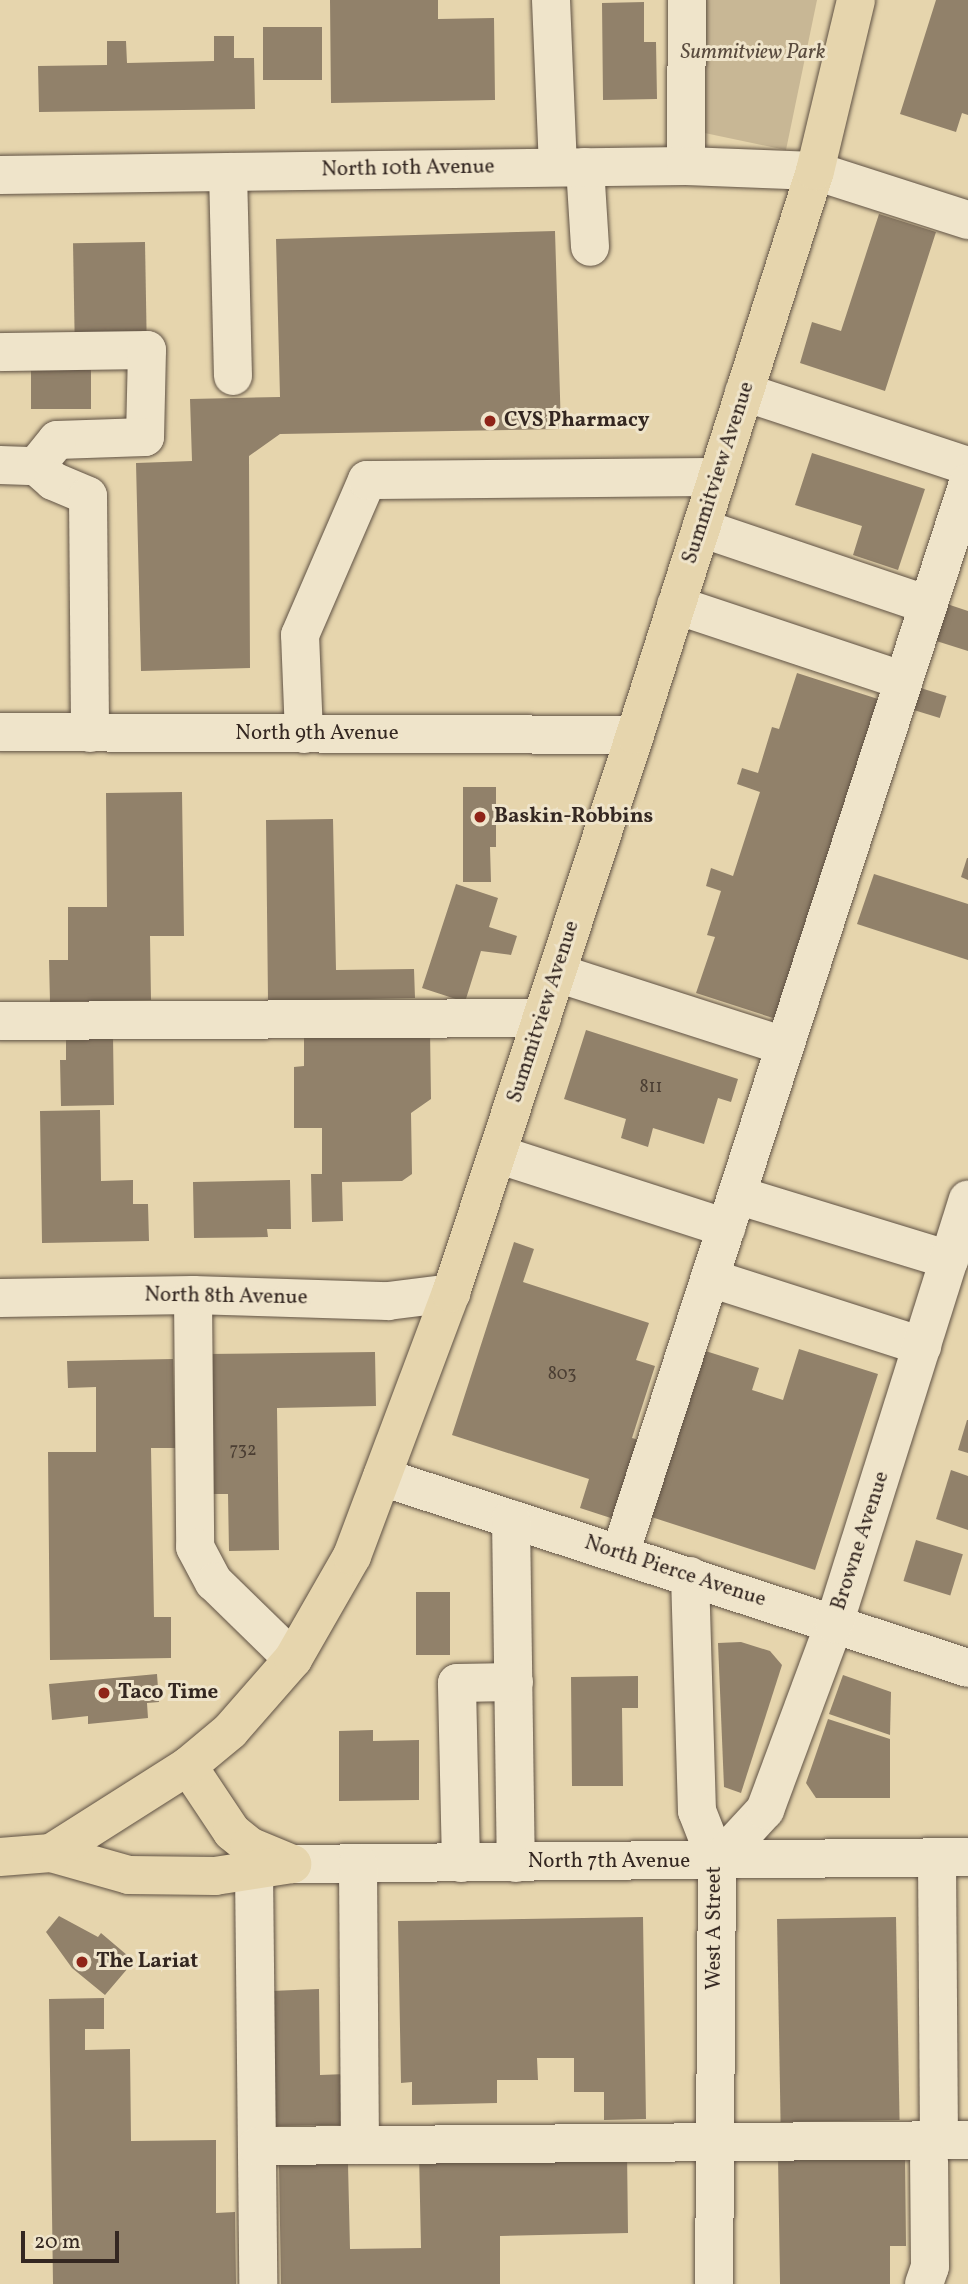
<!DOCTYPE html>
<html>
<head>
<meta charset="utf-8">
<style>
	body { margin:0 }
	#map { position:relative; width:968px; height:2284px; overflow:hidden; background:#e6d5ad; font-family:Vollkorn,serif }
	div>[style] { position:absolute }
	.green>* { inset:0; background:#c8b795 }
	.building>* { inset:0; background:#91816a; transform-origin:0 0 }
	.roads { filter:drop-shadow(0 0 2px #605244) drop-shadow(0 0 2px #605244) }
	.minor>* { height:38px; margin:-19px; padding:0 19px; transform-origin:19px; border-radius:19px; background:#efe4ca }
	.major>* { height:38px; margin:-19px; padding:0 19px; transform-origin:19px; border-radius:19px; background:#e6d5ad }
	.dots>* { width:19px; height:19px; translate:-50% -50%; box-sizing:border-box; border:4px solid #efe4ca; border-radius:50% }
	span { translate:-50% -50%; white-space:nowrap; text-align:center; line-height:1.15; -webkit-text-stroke:6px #efe4ca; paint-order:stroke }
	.number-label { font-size:18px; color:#4b3e33 }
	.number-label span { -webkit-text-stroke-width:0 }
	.park-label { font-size:21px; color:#594b3e; font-style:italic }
	.street-label { font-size:21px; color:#342721 }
	.poi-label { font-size:21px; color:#342721; font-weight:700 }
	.left { translate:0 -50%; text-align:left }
	.scale { position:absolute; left:21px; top:2231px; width:98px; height:32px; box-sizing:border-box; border:4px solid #342721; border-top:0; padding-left:9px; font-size:21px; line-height:24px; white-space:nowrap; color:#342721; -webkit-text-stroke:5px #efe4ca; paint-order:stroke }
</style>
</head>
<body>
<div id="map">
	<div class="green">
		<div style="clip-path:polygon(700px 0,817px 0,786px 150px,700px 132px)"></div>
	</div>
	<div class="building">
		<div style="clip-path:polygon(330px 0,438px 0,438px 19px,494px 18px,495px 100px,331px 103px)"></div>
		<div style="clip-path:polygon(936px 0,968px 0,968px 115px,962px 113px,956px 132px,900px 114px)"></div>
		<div style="clip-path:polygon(644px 2px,644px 42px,656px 42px,657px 99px,603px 100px,602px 3px)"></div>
		<div style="left:322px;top:27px;width:53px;height:59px;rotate:90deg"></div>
		<div style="clip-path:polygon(214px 36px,234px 36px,234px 58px,254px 58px,255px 109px,39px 112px,38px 66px,107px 65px,107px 41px,126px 41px,127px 63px,214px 61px)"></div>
		<div style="clip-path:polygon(879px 214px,936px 232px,885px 391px,800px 363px,812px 322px,841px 331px)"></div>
		<div style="clip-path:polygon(555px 231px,561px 429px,280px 434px,249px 456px,250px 668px,141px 671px,136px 463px,192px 461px,190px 399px,280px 397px,276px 239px)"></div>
		<div style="left:145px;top:242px;width:93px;height:72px;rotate:89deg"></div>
		<div style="left:31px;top:370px;width:60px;height:39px"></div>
		<div style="clip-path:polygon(812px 453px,925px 489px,898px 570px,853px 555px,862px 526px,795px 505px)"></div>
		<div style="clip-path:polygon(941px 602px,968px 611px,968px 651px,930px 639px)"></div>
		<div style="clip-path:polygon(797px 673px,878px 699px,776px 1019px,696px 993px,715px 937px,707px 935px,721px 891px,706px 886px,711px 868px,733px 876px,760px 792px,737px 784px,742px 768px,758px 773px,772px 727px,779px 729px)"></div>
		<div style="left:914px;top:686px;width:34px;height:23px;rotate:17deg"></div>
		<div style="clip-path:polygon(463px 787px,496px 787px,496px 847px,490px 847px,491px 882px,463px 882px)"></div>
		<div style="clip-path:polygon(182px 792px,184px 936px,150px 936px,151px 1000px,50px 1002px,49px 960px,68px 960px,68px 907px,107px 907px,106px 793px)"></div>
		<div style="clip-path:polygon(333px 819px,336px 970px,414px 969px,415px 998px,268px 1001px,266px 820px)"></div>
		<div style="clip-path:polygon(967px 858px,968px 858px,968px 880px,961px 877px)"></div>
		<div style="clip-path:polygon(874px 874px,968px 904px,968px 960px,857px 924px)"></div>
		<div style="clip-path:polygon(456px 884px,498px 898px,489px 927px,517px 936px,511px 955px,481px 951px,465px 1002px,422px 988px)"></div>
		<div style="clip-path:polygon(430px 1030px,431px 1099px,411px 1113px,412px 1174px,402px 1181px,342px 1182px,343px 1221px,312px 1222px,311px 1174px,322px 1174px,322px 1128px,294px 1128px,294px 1067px,304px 1066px,304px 1032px)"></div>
		<div style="clip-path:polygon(586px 1030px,738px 1079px,731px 1102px,718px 1098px,704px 1144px,653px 1128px,648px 1147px,621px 1138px,626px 1119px,564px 1099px)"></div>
		<div style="clip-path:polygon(113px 1036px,114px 1105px,61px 1106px,60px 1060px,66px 1060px,66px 1037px)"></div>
		<div style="clip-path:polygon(100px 1110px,101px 1181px,133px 1180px,133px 1204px,148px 1204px,149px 1241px,42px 1243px,40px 1111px)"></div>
		<div style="clip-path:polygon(290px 1180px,291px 1229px,267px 1229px,268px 1237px,194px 1238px,193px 1182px)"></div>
		<div style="clip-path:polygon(514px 1242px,534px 1249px,523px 1282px,649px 1323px,636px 1360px,655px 1366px,632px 1438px,646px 1442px,620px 1521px,580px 1508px,589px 1479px,452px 1435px)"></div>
		<div style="clip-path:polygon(693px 1347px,759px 1368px,752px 1390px,783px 1400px,799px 1349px,878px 1374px,815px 1570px,639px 1513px)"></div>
		<div style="clip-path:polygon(375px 1352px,376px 1406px,277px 1408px,279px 1550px,229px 1551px,228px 1494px,208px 1494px,206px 1354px)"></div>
		<div style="clip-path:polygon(173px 1359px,175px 1448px,151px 1448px,154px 1617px,171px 1617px,171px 1658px,50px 1660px,48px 1452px,96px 1452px,96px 1387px,68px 1388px,67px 1361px)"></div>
		<div style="clip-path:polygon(967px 1420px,968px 1420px,968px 1453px,958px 1450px)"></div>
		<div style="clip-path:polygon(951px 1470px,968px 1476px,968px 1530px,936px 1519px)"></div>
		<div style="left:916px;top:1540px;width:49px;height:43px;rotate:17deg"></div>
		<div style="left:416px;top:1592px;width:34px;height:63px"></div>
		<div style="clip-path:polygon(741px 1642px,770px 1651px,782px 1665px,741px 1793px,724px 1787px,718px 1643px)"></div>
		<div style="clip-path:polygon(157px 1674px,159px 1702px,147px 1703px,148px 1718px,88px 1724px,88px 1716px,52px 1720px,49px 1684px)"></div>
		<div style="clip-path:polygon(843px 1675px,891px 1692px,890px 1735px,829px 1714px)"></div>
		<div style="clip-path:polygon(638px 1676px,638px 1708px,622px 1708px,623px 1786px,572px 1786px,571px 1677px)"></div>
		<div style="clip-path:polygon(828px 1719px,890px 1739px,890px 1798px,816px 1798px,806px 1783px)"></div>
		<div style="clip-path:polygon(373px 1730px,373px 1741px,419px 1740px,419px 1800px,339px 1801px,339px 1731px)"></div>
		<div style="clip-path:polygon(59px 1916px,98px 1937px,101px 1933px,134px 1961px,105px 1995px,72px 1968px,46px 1932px)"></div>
		<div style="clip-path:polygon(643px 1917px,646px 2119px,604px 2120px,604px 2092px,574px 2092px,574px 2058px,537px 2058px,538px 2080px,497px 2080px,497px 2103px,412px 2105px,412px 2082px,401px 2083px,398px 1921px)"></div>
		<div style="left:896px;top:1917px;width:203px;height:119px;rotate:89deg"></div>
		<div style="clip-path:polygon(319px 1989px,320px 2075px,346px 2074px,346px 2125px,273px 2126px,271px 1991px)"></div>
		<div style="clip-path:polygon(104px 1998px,104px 2029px,85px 2029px,85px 2050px,130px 2049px,131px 2141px,216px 2140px,216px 2213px,235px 2212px,236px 2284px,53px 2284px,49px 1999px)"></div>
		<div style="clip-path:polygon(627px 2150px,628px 2233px,500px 2236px,500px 2284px,281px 2284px,279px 2165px,348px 2164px,350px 2249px,421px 2248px,419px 2153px)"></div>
		<div style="clip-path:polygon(905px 2154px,906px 2246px,890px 2246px,890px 2284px,780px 2284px,778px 2156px)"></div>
	</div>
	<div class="roads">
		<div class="minor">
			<div style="left:551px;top:0;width:167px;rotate:87.6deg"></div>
			<div style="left:686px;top:166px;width:166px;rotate:-89.7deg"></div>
			<div style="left:585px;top:167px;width:80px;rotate:86.4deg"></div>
			<div style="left:228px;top:172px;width:204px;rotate:88.6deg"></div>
			<div style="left:0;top:175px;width:686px;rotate:-0.75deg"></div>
			<div style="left:686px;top:166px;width:129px;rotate:2.2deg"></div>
			<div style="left:815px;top:171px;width:161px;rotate:17.8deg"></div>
			<div style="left:0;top:352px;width:147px;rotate:-0.8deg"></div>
			<div style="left:147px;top:350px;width:87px;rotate:91.3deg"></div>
			<div style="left:145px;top:437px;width:88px;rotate:178deg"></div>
			<div style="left:57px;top:440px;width:33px;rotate:129deg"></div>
			<div style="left:744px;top:392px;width:236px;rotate:18.3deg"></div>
			<div style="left:0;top:465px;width:36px;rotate:2deg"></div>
			<div style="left:36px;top:466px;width:23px;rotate:41deg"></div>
			<div style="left:53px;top:481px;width:38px;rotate:23deg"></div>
			<div style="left:88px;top:496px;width:237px;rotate:89.5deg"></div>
			<div style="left:701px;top:528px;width:240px;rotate:18.7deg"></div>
			<div style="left:676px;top:605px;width:240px;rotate:18.4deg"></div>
			<div style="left:0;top:732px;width:635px;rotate:0.27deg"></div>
			<div style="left:304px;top:734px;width:99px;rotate:-92.3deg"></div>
			<div style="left:300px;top:635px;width:169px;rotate:-66.6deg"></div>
			<div style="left:367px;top:480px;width:350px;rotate:-0.5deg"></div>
			<div style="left:557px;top:973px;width:239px;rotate:17.8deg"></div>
			<div style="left:0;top:1021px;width:542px;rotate:-0.32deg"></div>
			<div style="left:497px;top:1154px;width:241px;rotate:17.9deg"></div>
			<div style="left:737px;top:1195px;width:222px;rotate:17deg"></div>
			<div style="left:710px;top:1278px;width:223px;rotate:17.8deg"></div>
			<div style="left:193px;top:1295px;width:252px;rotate:89.5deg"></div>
			<div style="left:195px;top:1547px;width:40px;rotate:62deg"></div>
			<div style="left:214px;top:1582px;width:110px;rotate:44.3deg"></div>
			<div style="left:0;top:1298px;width:193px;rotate:-0.9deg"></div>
			<div style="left:193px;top:1295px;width:195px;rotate:1.8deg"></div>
			<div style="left:388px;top:1301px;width:64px;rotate:-7.2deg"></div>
			<div style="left:382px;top:1477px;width:616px;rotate:18.05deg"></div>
			<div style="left:511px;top:1519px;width:344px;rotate:89.2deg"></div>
			<div style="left:620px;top:1554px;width:1126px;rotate:-72deg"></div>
			<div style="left:690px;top:1576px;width:235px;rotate:88.3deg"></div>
			<div style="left:697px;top:1811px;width:55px;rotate:68.6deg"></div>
			<div style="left:717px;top:1862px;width:422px;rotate:90.4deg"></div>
			<div style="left:937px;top:1858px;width:282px;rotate:89.6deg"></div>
			<div style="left:717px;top:1862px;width:71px;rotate:-47.3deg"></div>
			<div style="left:765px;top:1810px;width:198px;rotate:-69.6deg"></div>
			<div style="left:834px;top:1624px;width:445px;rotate:-72.5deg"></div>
			<div style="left:461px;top:1863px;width:180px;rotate:-91.3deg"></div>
			<div style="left:457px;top:1683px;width:57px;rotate:-1deg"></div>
			<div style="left:292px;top:1864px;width:676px;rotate:-0.59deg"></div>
			<div style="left:358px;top:1864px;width:281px;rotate:89.6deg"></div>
			<div style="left:254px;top:1870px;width:414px;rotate:89.4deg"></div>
			<div style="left:257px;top:2146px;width:711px;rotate:-0.48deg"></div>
			<div style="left:924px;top:2284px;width:18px;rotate:-71deg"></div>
			<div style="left:930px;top:2267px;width:105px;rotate:-90.5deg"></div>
		</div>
		<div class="major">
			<div style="left:188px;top:1766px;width:79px;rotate:56.3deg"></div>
			<div style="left:232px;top:1832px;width:22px;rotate:39deg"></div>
			<div style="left:249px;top:1846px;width:47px;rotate:22.7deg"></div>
			<div style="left:51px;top:1853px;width:81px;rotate:15.8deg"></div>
			<div style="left:129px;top:1875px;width:86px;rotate:0.7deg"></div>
			<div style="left:215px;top:1876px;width:78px;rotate:-8.9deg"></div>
			<div style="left:0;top:1857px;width:51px;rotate:-4.5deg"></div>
			<div style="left:51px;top:1853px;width:162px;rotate:-32.4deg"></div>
			<div style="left:188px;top:1766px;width:55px;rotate:-39.8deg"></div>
			<div style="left:230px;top:1731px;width:96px;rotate:-48.8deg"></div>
			<div style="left:293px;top:1659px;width:119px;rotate:-60.2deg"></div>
			<div style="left:352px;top:1556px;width:281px;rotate:-69.4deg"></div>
			<div style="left:451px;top:1293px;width:588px;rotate:-71.75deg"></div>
			<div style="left:635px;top:735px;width:592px;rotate:-72.3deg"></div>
			<div style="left:815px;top:171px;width:176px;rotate:-76.5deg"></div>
		</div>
	</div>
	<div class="dots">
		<div style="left:490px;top:421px;background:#8f2418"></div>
		<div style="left:480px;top:817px;background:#8f2418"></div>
		<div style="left:104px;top:1693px;background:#8f2418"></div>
		<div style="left:82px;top:1962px;background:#8f2418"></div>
	</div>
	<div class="number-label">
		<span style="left:651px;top:1088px">811</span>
		<span style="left:562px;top:1375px">803</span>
		<span style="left:243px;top:1451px">732</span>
	</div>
	<div class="park-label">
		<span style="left:753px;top:53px">Summitview Park</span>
	</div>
	<div class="street-label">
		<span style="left:408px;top:169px;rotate:-1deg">North 10th Avenue</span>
		<span style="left:719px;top:473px;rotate:-72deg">Summitview Avenue</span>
		<span style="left:317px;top:734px">North 9th Avenue</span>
		<span style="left:544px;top:1012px;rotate:-72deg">Summitview Avenue</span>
		<span style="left:226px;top:1297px;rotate:1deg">North 8th Avenue</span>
		<span style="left:861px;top:1541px;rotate:-72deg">Browne Avenue</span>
		<span style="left:675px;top:1572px;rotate:18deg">North Pierce Avenue</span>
		<span style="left:609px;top:1862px">North 7th Avenue</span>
		<span style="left:715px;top:1928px;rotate:-90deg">West A Street</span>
	</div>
	<div class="poi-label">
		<span class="left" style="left:504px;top:421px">CVS Pharmacy</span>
		<span class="left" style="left:494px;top:817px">Baskin-Robbins</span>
		<span class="left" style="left:118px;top:1693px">Taco Time</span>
		<span class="left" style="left:96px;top:1962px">The Lariat</span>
	</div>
	<div class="scale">20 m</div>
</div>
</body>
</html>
